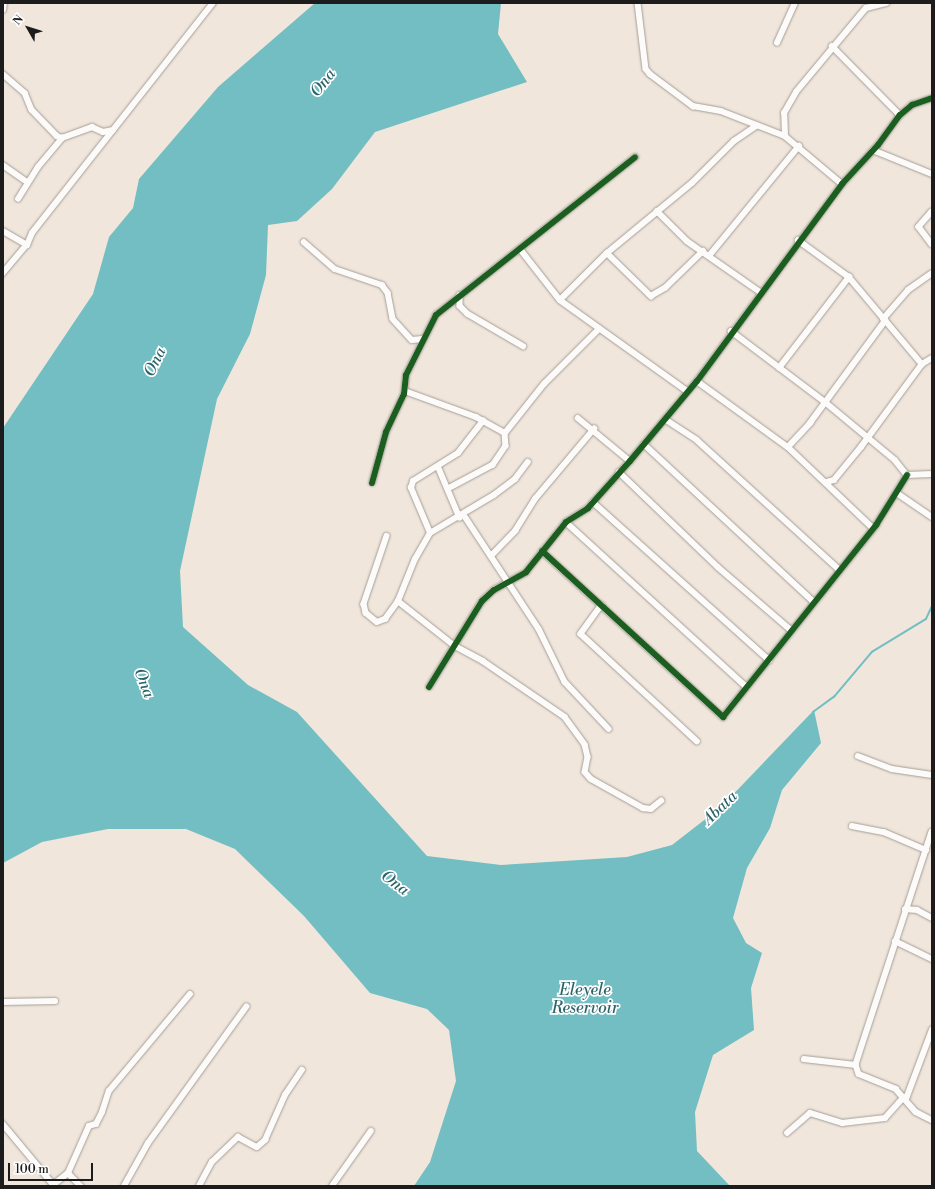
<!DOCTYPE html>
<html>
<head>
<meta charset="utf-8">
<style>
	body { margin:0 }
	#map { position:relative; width:935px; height:1189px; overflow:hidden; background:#f0e6db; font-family:"Libre Bodoni",serif }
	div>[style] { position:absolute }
	.water>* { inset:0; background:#72bec2 }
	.stream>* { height:1.5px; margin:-0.75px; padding:0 0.75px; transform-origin:0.75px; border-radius:0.75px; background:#72bec2 }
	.roads { filter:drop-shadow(0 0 1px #a49e97) drop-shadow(0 0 1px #a49e97) }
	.minor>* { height:5.5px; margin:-2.75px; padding:0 2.75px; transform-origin:2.75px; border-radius:2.75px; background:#fdfbfa }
	.cycleway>* { height:6px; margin:-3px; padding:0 3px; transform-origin:3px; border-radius:3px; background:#1b5e20 }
	span { translate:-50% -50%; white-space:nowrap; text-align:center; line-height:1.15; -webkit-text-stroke:3.5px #fff; paint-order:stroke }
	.water-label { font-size:16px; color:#2c646a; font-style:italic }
	.frame { position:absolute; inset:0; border:4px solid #1c1c1c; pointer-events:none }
	.north { position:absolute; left:8px; top:8px; width:40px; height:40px; -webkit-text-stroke:3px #fff; paint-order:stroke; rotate:309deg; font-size:11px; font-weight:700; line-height:16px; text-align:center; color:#1c1c1c }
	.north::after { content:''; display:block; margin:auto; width:14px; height:18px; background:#1c1c1c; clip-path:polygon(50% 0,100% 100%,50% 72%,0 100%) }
	.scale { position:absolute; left:8px; top:1163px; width:85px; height:18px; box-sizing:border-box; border:2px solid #1c1c1c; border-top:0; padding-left:5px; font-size:12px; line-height:14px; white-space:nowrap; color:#1c1c1c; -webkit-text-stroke:3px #fff; paint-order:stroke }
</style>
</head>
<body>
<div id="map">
	<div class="water">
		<div style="clip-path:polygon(315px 3px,501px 3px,498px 34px,527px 82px,375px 132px,332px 189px,297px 221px,268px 225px,266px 275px,250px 334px,217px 399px,180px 571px,183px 627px,248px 685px,297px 712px,427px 856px,501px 865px,627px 857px,672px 845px,721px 807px,814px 710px,821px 743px,782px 790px,770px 828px,747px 868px,733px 918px,746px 943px,762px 953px,751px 988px,754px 1030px,713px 1055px,695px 1112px,697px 1151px,730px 1186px,414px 1186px,430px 1162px,456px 1081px,449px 1030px,427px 1009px,370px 993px,304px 916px,235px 849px,186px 829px,108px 829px,42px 842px,3px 863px,3px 428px,93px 294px,109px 237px,133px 208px,139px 179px,218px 87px)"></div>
	</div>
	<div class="stream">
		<div style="left:813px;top:712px;width:26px;rotate:-36deg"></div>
		<div style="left:834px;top:697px;width:59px;rotate:-49.8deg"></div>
		<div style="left:872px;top:652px;width:63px;rotate:-31.4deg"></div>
		<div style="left:926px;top:619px;width:14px;rotate:-65deg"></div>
	</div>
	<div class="roads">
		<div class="minor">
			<div style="left:638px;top:3px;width:66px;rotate:83.1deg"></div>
			<div style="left:646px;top:69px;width:6px;rotate:51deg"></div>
			<div style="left:650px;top:74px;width:54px;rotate:36.7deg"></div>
			<div style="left:693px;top:106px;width:28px;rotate:10deg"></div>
			<div style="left:721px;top:111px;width:69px;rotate:21.3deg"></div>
			<div style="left:785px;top:136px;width:75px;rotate:40.1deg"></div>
			<div style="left:3px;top:10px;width:7px;rotate:-82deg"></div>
			<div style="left:777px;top:43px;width:44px;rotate:-65.8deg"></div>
			<div style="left:832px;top:46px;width:97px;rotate:45.4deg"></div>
			<div style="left:3px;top:74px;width:29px;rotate:41deg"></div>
			<div style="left:25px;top:93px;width:18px;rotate:68deg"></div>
			<div style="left:32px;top:110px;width:36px;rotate:46deg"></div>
			<div style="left:57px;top:136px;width:5px;rotate:22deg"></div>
			<div style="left:62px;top:138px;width:32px;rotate:-20deg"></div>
			<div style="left:92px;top:127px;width:12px;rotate:24deg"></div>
			<div style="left:103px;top:132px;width:10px;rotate:-11deg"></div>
			<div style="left:785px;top:136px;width:23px;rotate:-92deg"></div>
			<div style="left:784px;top:113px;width:24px;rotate:-60deg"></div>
			<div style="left:796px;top:92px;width:109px;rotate:-50.2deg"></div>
			<div style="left:866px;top:8px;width:21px;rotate:-14deg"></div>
			<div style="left:873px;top:150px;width:64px;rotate:22.1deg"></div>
			<div style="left:3px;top:165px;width:29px;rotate:35deg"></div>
			<div style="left:18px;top:199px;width:38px;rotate:-58deg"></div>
			<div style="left:38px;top:167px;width:38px;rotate:-50deg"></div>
			<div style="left:657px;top:211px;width:42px;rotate:45deg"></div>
			<div style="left:687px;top:241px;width:89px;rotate:34.9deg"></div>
			<div style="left:932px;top:212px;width:20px;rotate:131deg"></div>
			<div style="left:919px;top:227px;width:21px;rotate:53deg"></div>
			<div style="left:3px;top:231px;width:28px;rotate:30deg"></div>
			<div style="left:27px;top:245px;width:38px;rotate:130deg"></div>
			<div style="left:798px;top:240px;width:63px;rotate:36deg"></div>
			<div style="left:849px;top:277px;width:114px;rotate:50deg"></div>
			<div style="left:304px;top:242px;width:41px;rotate:41.1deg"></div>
			<div style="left:335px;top:269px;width:50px;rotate:18.8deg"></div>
			<div style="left:382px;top:285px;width:10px;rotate:53deg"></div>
			<div style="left:388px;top:293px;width:26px;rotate:79deg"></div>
			<div style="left:393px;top:319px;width:28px;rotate:48deg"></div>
			<div style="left:412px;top:340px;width:10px;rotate:-6deg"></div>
			<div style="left:27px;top:245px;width:13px;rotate:-67deg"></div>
			<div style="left:32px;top:233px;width:293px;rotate:-51.8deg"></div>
			<div style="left:521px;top:250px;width:63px;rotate:52deg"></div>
			<div style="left:560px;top:300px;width:156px;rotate:35.6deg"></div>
			<div style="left:607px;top:253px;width:62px;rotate:44.3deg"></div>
			<div style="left:651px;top:296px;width:16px;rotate:-30deg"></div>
			<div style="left:665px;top:288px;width:53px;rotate:-44.2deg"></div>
			<div style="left:709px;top:256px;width:142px;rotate:-50.7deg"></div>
			<div style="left:460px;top:295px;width:11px;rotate:90deg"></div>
			<div style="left:460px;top:306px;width:11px;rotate:45deg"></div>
			<div style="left:468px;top:314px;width:64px;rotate:30.2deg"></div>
			<div style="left:560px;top:300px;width:66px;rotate:-45deg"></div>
			<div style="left:607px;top:253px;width:110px;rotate:-39.5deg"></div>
			<div style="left:692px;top:183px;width:59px;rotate:-45deg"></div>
			<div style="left:734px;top:141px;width:27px;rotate:-34deg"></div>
			<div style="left:883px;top:319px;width:38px;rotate:-49deg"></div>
			<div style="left:908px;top:290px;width:29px;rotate:-35deg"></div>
			<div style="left:731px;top:331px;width:116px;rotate:37deg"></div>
			<div style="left:824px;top:401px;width:92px;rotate:39.7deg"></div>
			<div style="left:895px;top:460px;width:19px;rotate:51deg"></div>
			<div style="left:907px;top:475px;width:25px;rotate:-2deg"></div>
			<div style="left:779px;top:368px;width:115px;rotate:-52.4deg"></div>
			<div style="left:697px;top:381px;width:112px;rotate:36deg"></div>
			<div style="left:788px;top:447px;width:117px;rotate:43.6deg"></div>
			<div style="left:405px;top:391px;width:76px;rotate:20.1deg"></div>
			<div style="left:476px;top:417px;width:33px;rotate:29deg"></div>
			<div style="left:505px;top:433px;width:13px;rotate:86deg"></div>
			<div style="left:506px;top:446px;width:23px;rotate:124deg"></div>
			<div style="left:493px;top:465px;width:51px;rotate:151.9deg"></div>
			<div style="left:578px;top:418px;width:67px;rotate:39.6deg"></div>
			<div style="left:665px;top:419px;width:38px;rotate:33deg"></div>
			<div style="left:697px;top:440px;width:193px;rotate:42.3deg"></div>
			<div style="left:505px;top:433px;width:63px;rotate:-51.5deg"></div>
			<div style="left:544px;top:384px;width:78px;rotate:-45deg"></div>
			<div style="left:644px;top:444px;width:231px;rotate:42.9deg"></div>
			<div style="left:788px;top:447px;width:33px;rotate:-47deg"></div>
			<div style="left:810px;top:423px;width:127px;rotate:-53.7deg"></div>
			<div style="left:438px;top:466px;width:56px;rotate:67.1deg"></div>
			<div style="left:619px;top:472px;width:137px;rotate:43.8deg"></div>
			<div style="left:718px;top:567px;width:96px;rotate:40.8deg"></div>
			<div style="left:827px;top:482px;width:7px;rotate:-16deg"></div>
			<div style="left:834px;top:480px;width:43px;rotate:-50.7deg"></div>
			<div style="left:861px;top:447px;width:103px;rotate:-53.7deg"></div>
			<div style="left:922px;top:364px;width:12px;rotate:-31deg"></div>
			<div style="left:372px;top:483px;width:53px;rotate:-74.6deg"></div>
			<div style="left:386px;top:432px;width:42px;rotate:-64.7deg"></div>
			<div style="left:404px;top:394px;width:19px;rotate:-84deg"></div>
			<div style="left:406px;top:375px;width:67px;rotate:-63.4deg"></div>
			<div style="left:436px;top:315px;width:254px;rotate:-38.4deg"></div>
			<div style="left:897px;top:493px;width:42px;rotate:34.4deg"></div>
			<div style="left:593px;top:502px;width:237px;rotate:41.9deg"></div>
			<div style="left:464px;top:515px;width:136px;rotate:56.7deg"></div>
			<div style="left:539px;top:629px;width:59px;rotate:63.9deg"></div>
			<div style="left:565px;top:682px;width:64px;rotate:46.9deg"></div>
			<div style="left:566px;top:522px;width:245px;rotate:42.4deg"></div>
			<div style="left:430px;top:533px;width:74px;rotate:-30.7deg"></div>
			<div style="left:494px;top:495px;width:26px;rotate:-37deg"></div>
			<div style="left:515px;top:479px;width:21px;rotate:-53deg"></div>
			<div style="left:387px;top:536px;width:72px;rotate:108.7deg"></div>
			<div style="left:364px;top:604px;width:9px;rotate:77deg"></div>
			<div style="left:366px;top:613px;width:14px;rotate:39deg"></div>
			<div style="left:377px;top:622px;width:9px;rotate:-21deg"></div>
			<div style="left:385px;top:619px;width:22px;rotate:-54deg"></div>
			<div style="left:398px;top:601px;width:45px;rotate:-68deg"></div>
			<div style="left:415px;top:559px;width:30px;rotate:-60deg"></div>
			<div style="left:430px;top:533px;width:49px;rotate:-112.9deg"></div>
			<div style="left:411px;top:488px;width:7px;rotate:-74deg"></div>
			<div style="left:413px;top:481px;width:53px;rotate:-31.9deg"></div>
			<div style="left:458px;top:453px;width:41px;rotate:-52deg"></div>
			<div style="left:542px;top:551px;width:246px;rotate:42.5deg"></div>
			<div style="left:723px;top:717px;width:246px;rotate:-51.4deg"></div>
			<div style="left:876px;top:525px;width:59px;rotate:-58.2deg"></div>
			<div style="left:491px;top:556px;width:35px;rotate:-46deg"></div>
			<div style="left:515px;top:531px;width:38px;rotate:-58deg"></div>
			<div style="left:535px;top:499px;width:92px;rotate:-49.9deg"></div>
			<div style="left:398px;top:601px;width:73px;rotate:38.3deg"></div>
			<div style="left:455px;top:646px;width:32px;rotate:28deg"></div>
			<div style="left:483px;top:661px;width:99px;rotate:34.3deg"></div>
			<div style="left:565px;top:717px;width:34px;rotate:54deg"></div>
			<div style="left:585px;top:745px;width:12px;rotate:76deg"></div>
			<div style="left:588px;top:757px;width:15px;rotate:101deg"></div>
			<div style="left:585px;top:772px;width:9px;rotate:49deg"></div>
			<div style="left:591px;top:779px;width:60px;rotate:29.1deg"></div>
			<div style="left:643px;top:808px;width:8px;rotate:7deg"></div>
			<div style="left:651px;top:809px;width:13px;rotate:-39deg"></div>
			<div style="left:602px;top:605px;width:36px;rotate:126deg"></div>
			<div style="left:581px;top:634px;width:158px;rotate:42.7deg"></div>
			<div style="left:429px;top:687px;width:101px;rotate:-58.4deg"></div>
			<div style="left:482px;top:601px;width:16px;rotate:-43deg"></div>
			<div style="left:494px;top:590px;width:37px;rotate:-29deg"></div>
			<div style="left:526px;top:572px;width:64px;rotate:-51.3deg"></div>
			<div style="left:566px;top:522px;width:26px;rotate:-32deg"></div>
			<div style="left:588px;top:508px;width:63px;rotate:-48.2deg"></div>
			<div style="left:630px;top:461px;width:104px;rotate:-50.1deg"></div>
			<div style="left:697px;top:381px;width:245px;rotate:-53.6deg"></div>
			<div style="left:842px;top:184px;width:53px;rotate:-47.3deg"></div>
			<div style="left:878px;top:145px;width:37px;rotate:-54deg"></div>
			<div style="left:900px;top:115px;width:16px;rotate:-40deg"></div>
			<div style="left:912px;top:105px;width:21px;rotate:-19deg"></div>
			<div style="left:858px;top:756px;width:36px;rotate:21deg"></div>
			<div style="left:892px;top:769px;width:40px;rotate:8.5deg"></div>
			<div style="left:852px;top:826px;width:33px;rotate:11deg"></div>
			<div style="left:884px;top:832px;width:46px;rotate:23.2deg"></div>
			<div style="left:932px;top:832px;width:245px;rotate:108.1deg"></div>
			<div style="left:856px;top:1065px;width:9px;rotate:72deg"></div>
			<div style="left:859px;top:1074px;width:40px;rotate:22deg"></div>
			<div style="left:896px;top:1089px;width:30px;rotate:49deg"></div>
			<div style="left:916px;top:1112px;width:18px;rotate:27deg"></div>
			<div style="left:905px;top:909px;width:12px;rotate:5deg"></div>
			<div style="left:917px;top:910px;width:17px;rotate:28deg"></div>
			<div style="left:895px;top:941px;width:41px;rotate:25.9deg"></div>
			<div style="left:3px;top:1002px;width:52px;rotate:-1.1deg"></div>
			<div style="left:804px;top:1059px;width:52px;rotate:6.6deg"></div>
			<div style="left:906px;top:1099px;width:74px;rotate:-69.4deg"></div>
			<div style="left:3px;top:1124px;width:78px;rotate:50.2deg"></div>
			<div style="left:787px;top:1133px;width:30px;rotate:-41deg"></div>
			<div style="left:810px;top:1113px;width:34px;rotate:17deg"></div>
			<div style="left:842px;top:1123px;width:43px;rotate:-6.6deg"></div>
			<div style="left:885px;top:1118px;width:28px;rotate:-48deg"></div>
			<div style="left:68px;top:1173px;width:51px;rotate:-65.9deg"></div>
			<div style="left:89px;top:1126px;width:7px;rotate:-16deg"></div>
			<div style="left:96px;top:1124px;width:13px;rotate:-63deg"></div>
			<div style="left:102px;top:1112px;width:22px;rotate:-72deg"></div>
			<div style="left:109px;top:1091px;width:126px;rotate:-50.1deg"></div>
			<div style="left:52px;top:1186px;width:21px;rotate:-39deg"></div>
			<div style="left:68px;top:1173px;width:18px;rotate:45deg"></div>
			<div style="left:124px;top:1186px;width:49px;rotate:-60.8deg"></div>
			<div style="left:148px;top:1143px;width:168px;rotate:-54.2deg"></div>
			<div style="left:199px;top:1186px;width:27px;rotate:-62deg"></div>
			<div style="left:212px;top:1162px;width:36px;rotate:-44deg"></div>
			<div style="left:238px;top:1137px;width:21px;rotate:28deg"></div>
			<div style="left:257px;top:1147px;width:11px;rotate:-41deg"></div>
			<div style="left:265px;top:1140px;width:49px;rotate:-66deg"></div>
			<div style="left:285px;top:1095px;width:30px;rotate:-56deg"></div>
			<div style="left:332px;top:1186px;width:67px;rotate:-54.7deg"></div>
		</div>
	</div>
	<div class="cycleway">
		<div style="left:372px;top:483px;width:53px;rotate:-74.6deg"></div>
		<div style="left:386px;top:432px;width:42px;rotate:-64.7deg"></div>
		<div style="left:404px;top:394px;width:19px;rotate:-84deg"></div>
		<div style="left:406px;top:375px;width:67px;rotate:-63.4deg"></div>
		<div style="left:436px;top:315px;width:254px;rotate:-38.4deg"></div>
		<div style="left:542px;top:551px;width:246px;rotate:42.5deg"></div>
		<div style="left:723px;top:717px;width:246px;rotate:-51.4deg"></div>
		<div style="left:876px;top:525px;width:59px;rotate:-58.2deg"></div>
		<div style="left:429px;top:687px;width:101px;rotate:-58.4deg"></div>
		<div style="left:482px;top:601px;width:16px;rotate:-43deg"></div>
		<div style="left:494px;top:590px;width:37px;rotate:-29deg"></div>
		<div style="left:526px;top:572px;width:64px;rotate:-51.3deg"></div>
		<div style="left:566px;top:522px;width:26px;rotate:-32deg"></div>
		<div style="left:588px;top:508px;width:63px;rotate:-48.2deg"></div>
		<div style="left:630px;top:461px;width:104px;rotate:-50.1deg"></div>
		<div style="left:697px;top:381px;width:245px;rotate:-53.6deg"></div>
		<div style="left:842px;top:184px;width:53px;rotate:-47.3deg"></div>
		<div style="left:878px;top:145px;width:37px;rotate:-54deg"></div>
		<div style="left:900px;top:115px;width:16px;rotate:-40deg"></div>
		<div style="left:912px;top:105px;width:21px;rotate:-19deg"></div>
	</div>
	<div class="water-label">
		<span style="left:323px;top:83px;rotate:-52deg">Ona</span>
		<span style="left:155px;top:362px;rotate:-64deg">Ona</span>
		<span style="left:144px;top:683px;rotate:68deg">Ona</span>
		<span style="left:720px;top:808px;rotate:-44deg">Abata</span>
		<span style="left:395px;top:883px;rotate:37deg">Ona</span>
		<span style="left:585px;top:999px">Eleyele<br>Reservoir</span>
	</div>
	<div class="frame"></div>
	<div class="north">N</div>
	<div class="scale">100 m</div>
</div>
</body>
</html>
